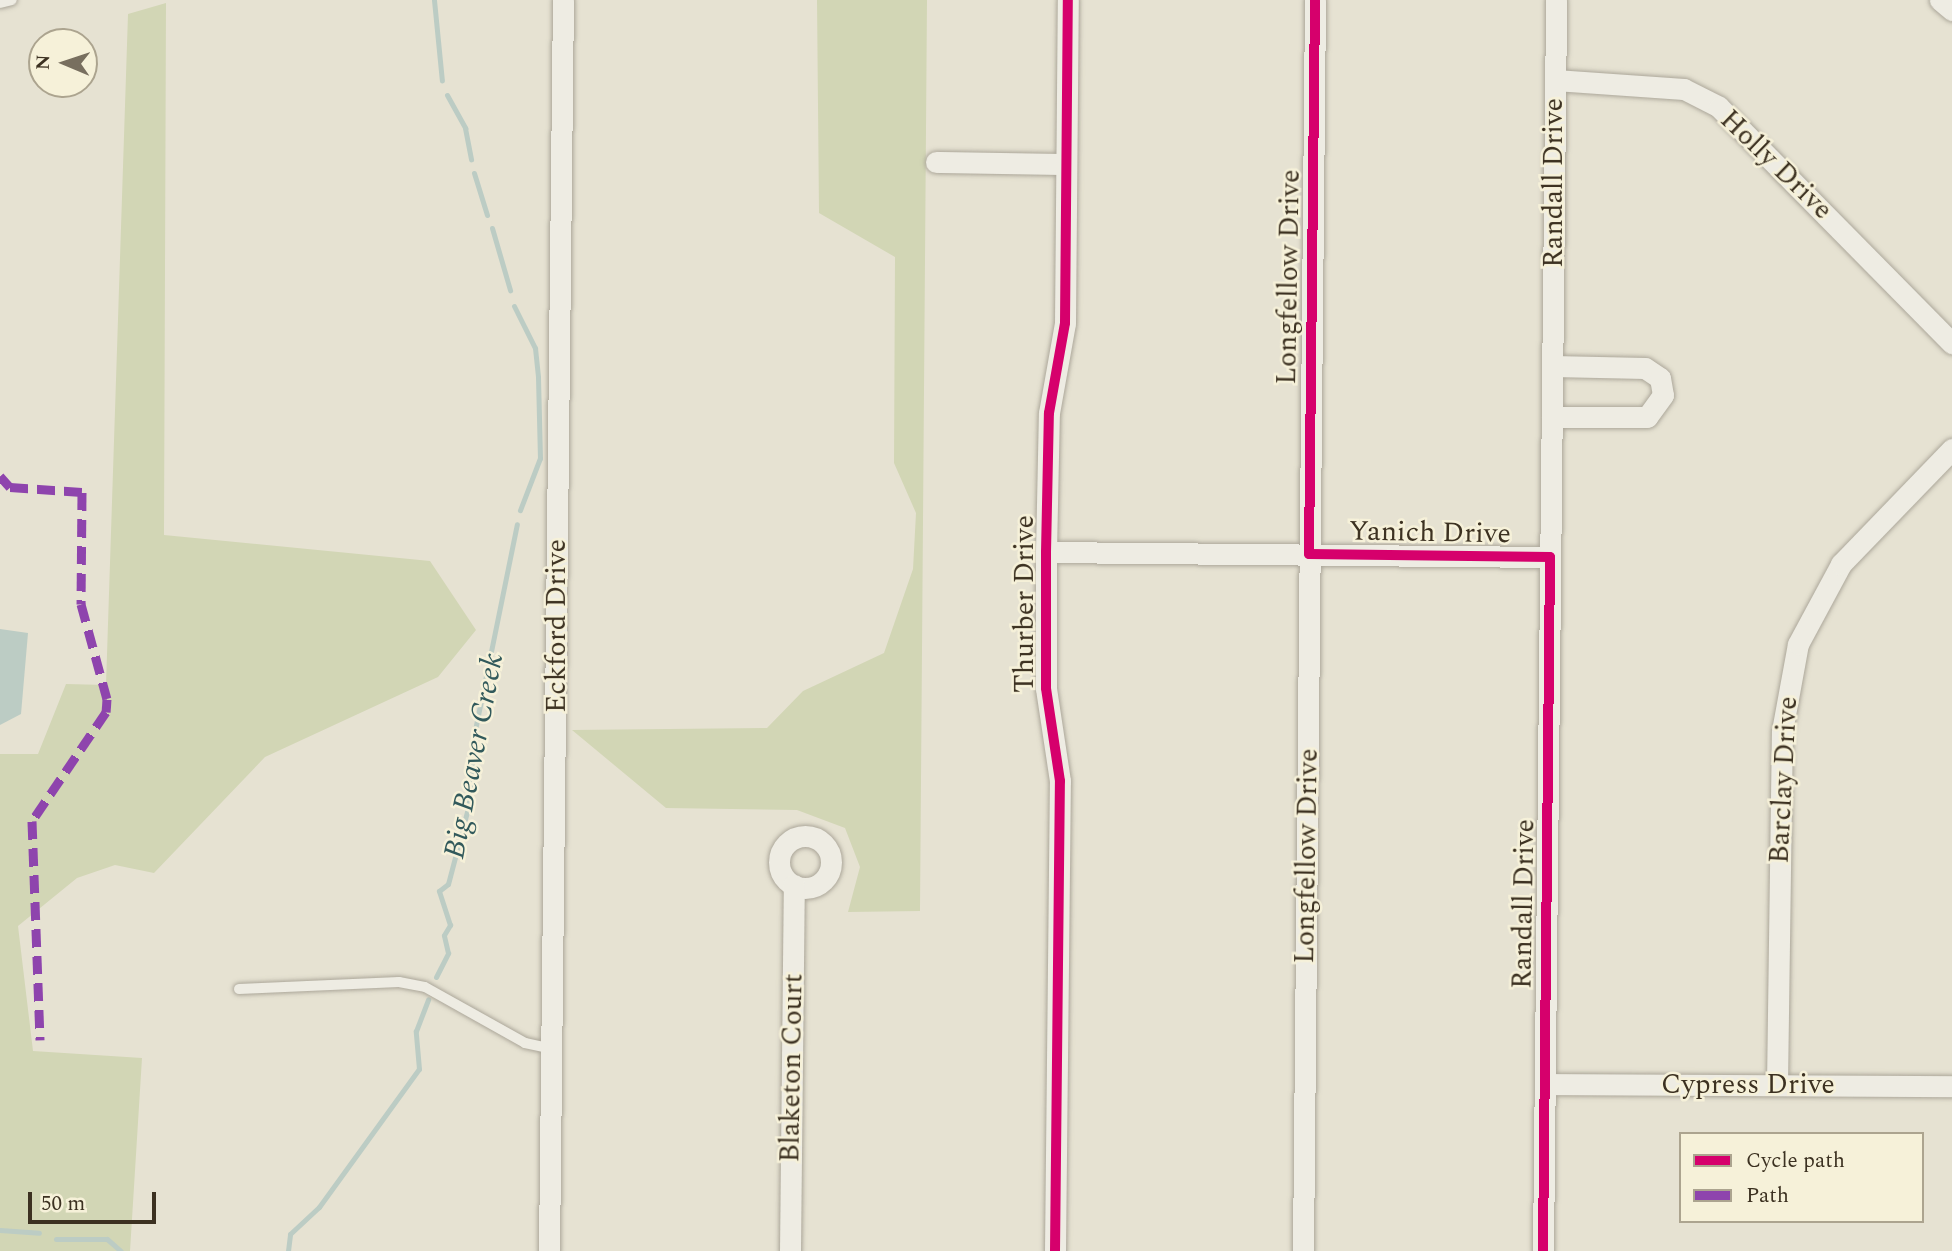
<!DOCTYPE html>
<html>
<head>
<meta charset="utf-8">
<style>
	body { margin:0 }
	#map { position:relative; width:1952px; height:1251px; overflow:hidden; background:#e6e2d2; font-family:Spectral,serif }
	div>[style] { position:absolute }
	.green>* { inset:0; background:#d2d6b5 }
	.water>* { inset:0; background:#bcccc4 }
	.stream>* { height:5px; margin:-2.5px; padding:0 2.5px; transform-origin:2.5px; border-radius:2.5px; background:#bcccc4 }
	.roads { filter:drop-shadow(0 0 2px #aca79a) drop-shadow(0 0 2px #aca79a) }
	.lane>* { height:10px; margin:-5px; padding:0 5px; transform-origin:5px; border-radius:5px; background:#eeece3 }
	.street>* { height:21px; margin:-10.5px; padding:0 10.5px; transform-origin:10.5px; border-radius:10.5px; background:#eeece3 }
	.street>.ring { margin:-10.5px; padding:0; box-sizing:content-box; background:none; border:21px solid #eeece3; border-radius:50% }
	.quiet>* { height:9px; margin-top:-4.5px; transform-origin:0; background:repeating-linear-gradient(90deg,#8e44ad 0 18px,transparent 0 27px) }
	.cycleway>* { height:10px; margin:-5px; padding:0 5px; transform-origin:5px; border-radius:5px; background:#d6006c }
	span { translate:-50% -50%; white-space:nowrap; text-align:center; line-height:1.15; -webkit-text-stroke:5px #f6f1d9; paint-order:stroke }
	.street-label { font-size:28px; color:#3c3121 }
	.water-label { font-size:30px; color:#31595b; font-style:italic }
	.legend { position:absolute; left:1679px; top:1132px; width:245px; height:91px; box-sizing:border-box; background:#f6f1d9; border:2px solid #aca48f; margin:0; padding:9px 12px; list-style:none; font-size:21px; color:#3c3121 }
	.legend li { display:flex; align-items:center; gap:14px; height:35px }
	.legend b { width:35px; border:2px solid #aca48f }
	.north { position:absolute; left:28px; top:28px; width:70px; height:70px; box-sizing:border-box; background:#f6f1d9; border:2px solid #aca48f; border-radius:50%; rotate:272deg; font-size:19px; font-weight:700; line-height:28px; text-align:center; color:#3c3121 }
	.north::after { content:''; display:block; margin:auto; width:24px; height:32px; background:#786f5f; clip-path:polygon(50% 0,100% 100%,50% 72%,0 100%) }
	.scale { position:absolute; left:28px; top:1192px; width:128px; height:32px; box-sizing:border-box; border:4px solid #3c3121; border-top:0; padding-left:9px; font-size:21px; line-height:24px; white-space:nowrap; color:#3c3121; -webkit-text-stroke:5px #f6f1d9; paint-order:stroke }
</style>
</head>
<body>
<div id="map">
	<div class="green">
		<div style="clip-path:polygon(817px 0,927px 0,920px 911px,848px 912px,860px 867px,845px 828px,797px 810px,666px 808px,572px 730px,767px 728px,803px 691px,884px 653px,913px 569px,916px 513px,894px 463px,895px 257px,819px 213px)"></div>
		<div style="clip-path:polygon(166px 3px,164px 535px,430px 561px,476px 630px,438px 677px,265px 757px,154px 873px,115px 865px,77px 878px,18px 926px,33px 1051px,142px 1058px,130px 1251px,0 1251px,0 754px,38px 754px,66px 684px,106px 685px,128px 14px)"></div>
	</div>
	<div class="water">
		<div style="clip-path:polygon(0 629px,28px 633px,21px 714px,0 725px)"></div>
	</div>
	<div class="stream">
		<div style="left:434px;top:0;width:81px;rotate:84.4deg"></div>
		<div style="left:447px;top:95px;width:38px;rotate:61deg"></div>
		<div style="left:465px;top:128px;width:32px;rotate:79deg"></div>
		<div style="left:474px;top:173px;width:44px;rotate:72.8deg"></div>
		<div style="left:492px;top:228px;width:65px;rotate:73.8deg"></div>
		<div style="left:514px;top:306px;width:47px;rotate:63.4deg"></div>
		<div style="left:535px;top:348px;width:29px;rotate:84deg"></div>
		<div style="left:538px;top:377px;width:81px;rotate:88.6deg"></div>
		<div style="left:540px;top:458px;width:56px;rotate:111deg"></div>
		<div style="left:436px;top:977px;width:27px;rotate:-63deg"></div>
		<div style="left:448px;top:953px;width:18px;rotate:-103deg"></div>
		<div style="left:444px;top:935px;width:12px;rotate:-59deg"></div>
		<div style="left:450px;top:925px;width:36px;rotate:-108deg"></div>
		<div style="left:439px;top:891px;width:11px;rotate:-38deg"></div>
		<div style="left:448px;top:884px;width:79px;rotate:-75.3deg"></div>
		<div style="left:468px;top:808px;width:78px;rotate:-84.9deg"></div>
		<div style="left:475px;top:730px;width:210px;rotate:-78.5deg"></div>
		<div style="left:0;top:1230px;width:39px;rotate:4deg"></div>
		<div style="left:56px;top:1239px;width:51px"></div>
		<div style="left:107px;top:1239px;width:18px;rotate:41deg"></div>
		<div style="left:288px;top:1251px;width:17px;rotate:-83deg"></div>
		<div style="left:290px;top:1234px;width:40px;rotate:-43deg"></div>
		<div style="left:319px;top:1207px;width:170px;rotate:-54.1deg"></div>
		<div style="left:419px;top:1069px;width:38px;rotate:-95deg"></div>
		<div style="left:416px;top:1031px;width:34px;rotate:-69deg"></div>
	</div>
	<div class="roads">
		<div class="lane">
			<div style="left:0;top:3px;width:12px;rotate:-14deg"></div>
			<div style="left:239px;top:989px;width:160px;rotate:-2.5deg"></div>
			<div style="left:399px;top:982px;width:26px;rotate:11deg"></div>
			<div style="left:425px;top:987px;width:115px;rotate:29.2deg"></div>
			<div style="left:525px;top:1043px;width:29px;rotate:12deg"></div>
		</div>
		<div class="street">
			<div style="left:1940px;top:0;width:16px;rotate:40deg"></div>
			<div style="left:1555px;top:80px;width:129px;rotate:4deg"></div>
			<div style="left:1684px;top:89px;width:39px;rotate:27deg"></div>
			<div style="left:1719px;top:107px;width:332px;rotate:45.4deg"></div>
			<div style="left:936px;top:162px;width:130px;rotate:0.9deg"></div>
			<div style="left:1552px;top:366px;width:93px;rotate:1.2deg"></div>
			<div style="left:1645px;top:368px;width:18px;rotate:34deg"></div>
			<div style="left:1660px;top:378px;width:17px;rotate:80deg"></div>
			<div style="left:1663px;top:395px;width:27px;rotate:126deg"></div>
			<div style="left:1647px;top:417px;width:95px;rotate:180deg"></div>
			<div style="left:1046px;top:552px;width:504px;rotate:0.57deg"></div>
			<div class="ring" style="left:779px;top:836px;width:31px;height:31px"></div>
			<div style="left:1545px;top:1084px;width:407px;rotate:0.3deg"></div>
			<div style="left:1777px;top:1085px;width:354px;rotate:-89.2deg"></div>
			<div style="left:1782px;top:731px;width:88px;rotate:-79.6deg"></div>
			<div style="left:1798px;top:644px;width:91px;rotate:-61.7deg"></div>
			<div style="left:1841px;top:564px;width:160px;rotate:-46deg"></div>
			<div style="left:549px;top:1251px;width:1251px;rotate:-89.36deg"></div>
			<div style="left:790px;top:1251px;width:366px;rotate:-89.4deg"></div>
			<div style="left:1055px;top:1251px;width:470px;rotate:-89.4deg"></div>
			<div style="left:1060px;top:781px;width:94px;rotate:-98.6deg"></div>
			<div style="left:1046px;top:688px;width:136px;rotate:-90deg"></div>
			<div style="left:1046px;top:552px;width:139px;rotate:-88.8deg"></div>
			<div style="left:1049px;top:413px;width:91px;rotate:-79.9deg"></div>
			<div style="left:1065px;top:323px;width:323px;rotate:-89.5deg"></div>
			<div style="left:1303px;top:1251px;width:1251px;rotate:-89.45deg"></div>
			<div style="left:1543px;top:1251px;width:1251px;rotate:-89.4deg"></div>
		</div>
	</div>
	<div class="quiet">
		<div style="left:0;top:476px;width:15px;rotate:48deg"></div>
		<div style="left:10px;top:487px;width:72px;rotate:4deg"></div>
		<div style="left:82px;top:492px;width:112px;rotate:90.5deg"></div>
		<div style="left:81px;top:604px;width:98px;rotate:74.7deg"></div>
		<div style="left:107px;top:699px;width:13px;rotate:94deg"></div>
		<div style="left:106px;top:712px;width:132px;rotate:124.2deg"></div>
		<div style="left:32px;top:821px;width:219px;rotate:87.9deg"></div>
	</div>
	<div class="cycleway">
		<div style="left:1315px;top:0;width:554px;rotate:90.62deg"></div>
		<div style="left:1309px;top:554px;width:241px;rotate:0.7deg"></div>
		<div style="left:1550px;top:557px;width:694px;rotate:90.58deg"></div>
		<div style="left:1055px;top:1251px;width:470px;rotate:-89.4deg"></div>
		<div style="left:1060px;top:781px;width:94px;rotate:-98.6deg"></div>
		<div style="left:1046px;top:688px;width:136px;rotate:-90deg"></div>
		<div style="left:1046px;top:552px;width:139px;rotate:-88.8deg"></div>
		<div style="left:1049px;top:413px;width:91px;rotate:-79.9deg"></div>
		<div style="left:1065px;top:323px;width:323px;rotate:-89.5deg"></div>
	</div>
	<div class="street-label">
		<span style="left:1776px;top:165px;rotate:44deg">Holly Drive</span>
		<span style="left:1554px;top:183px;rotate:-90deg">Randall Drive</span>
		<span style="left:1289px;top:277px;rotate:-89deg">Longfellow Drive</span>
		<span style="left:1430px;top:533px;rotate:1deg">Yanich Drive</span>
		<span style="left:1025px;top:604px;rotate:-90deg">Thurber Drive</span>
		<span style="left:557px;top:626px;rotate:-90deg">Eckford Drive</span>
		<span style="left:1784px;top:780px;rotate:-87deg">Barclay Drive</span>
		<span style="left:1307px;top:856px;rotate:-89deg">Longfellow Drive</span>
		<span style="left:1524px;top:904px;rotate:-89deg">Randall Drive</span>
		<span style="left:792px;top:1068px;rotate:-89deg">Blaketon Court</span>
		<span style="left:1748px;top:1085px">Cypress Drive</span>
	</div>
	<div class="water-label">
		<span style="left:474px;top:756px;rotate:-79deg">Big Beaver Creek</span>
	</div>
	<ul class="legend">
	<li><b style="height:9px;background:#d6006c"></b>Cycle path</li>
	<li><b style="height:9px;background:#8e44ad"></b>Path</li>
	</ul>
	<div class="north">N</div>
	<div class="scale">50 m</div>
</div>
</body>
</html>
